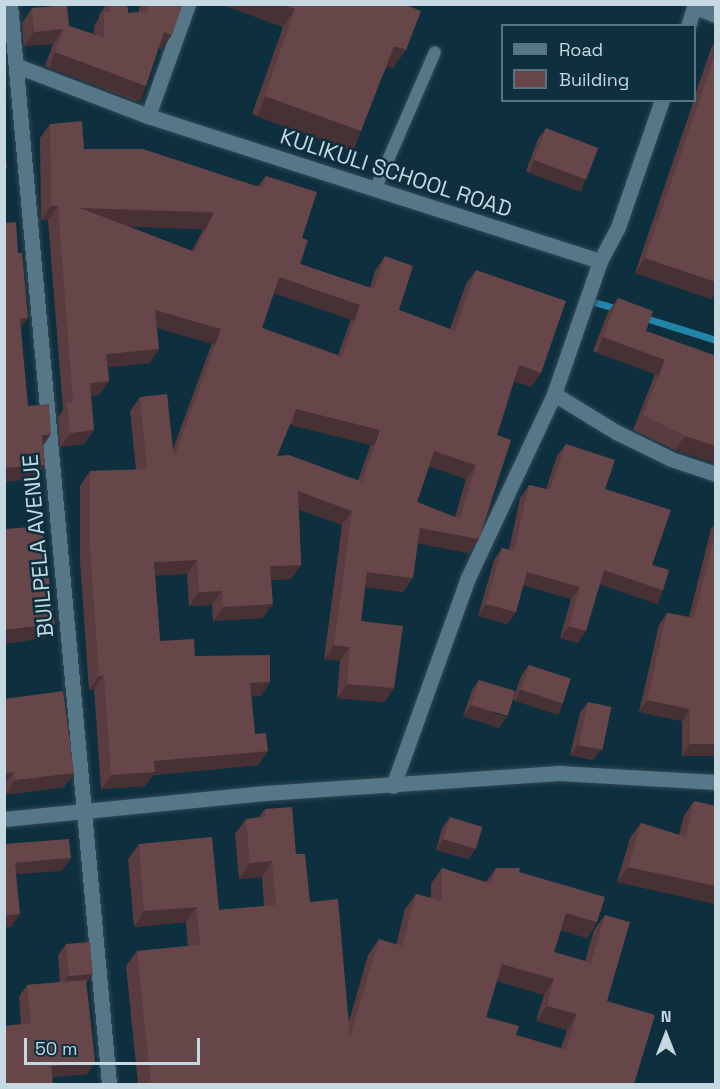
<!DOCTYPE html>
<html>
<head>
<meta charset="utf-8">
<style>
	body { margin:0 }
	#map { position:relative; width:720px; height:1089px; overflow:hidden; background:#0e2f3d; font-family:"Space Grotesk",sans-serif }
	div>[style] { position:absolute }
	.stream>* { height:7px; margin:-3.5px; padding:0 3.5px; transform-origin:3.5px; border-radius:3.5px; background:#2184a9 }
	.roads { filter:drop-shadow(0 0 2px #334953) drop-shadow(0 0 2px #334953) }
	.lane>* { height:12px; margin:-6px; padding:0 6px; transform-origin:6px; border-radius:6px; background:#557787 }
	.street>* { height:15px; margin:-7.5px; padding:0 7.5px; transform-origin:7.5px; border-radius:7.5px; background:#557787 }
	.secondary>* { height:15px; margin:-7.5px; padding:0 7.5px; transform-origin:7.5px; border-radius:7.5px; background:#557787 }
	.wall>* { inset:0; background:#593c40 }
	.shaded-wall>* { inset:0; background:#483134; transform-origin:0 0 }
	.building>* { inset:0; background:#67464a; transform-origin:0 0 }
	span { translate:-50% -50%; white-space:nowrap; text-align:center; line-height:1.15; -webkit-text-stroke:5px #0e2f3d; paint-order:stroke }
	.street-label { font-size:22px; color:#c6d8e1 }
	.frame { position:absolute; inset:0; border:6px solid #c6d8e1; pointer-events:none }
	.legend { position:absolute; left:501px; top:24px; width:195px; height:78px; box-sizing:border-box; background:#0e2f3d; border:2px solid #58737f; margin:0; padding:8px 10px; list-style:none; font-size:18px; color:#c6d8e1 }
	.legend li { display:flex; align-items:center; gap:12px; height:30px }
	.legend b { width:30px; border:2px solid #58737f }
	.north { position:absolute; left:636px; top:1005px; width:60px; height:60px; -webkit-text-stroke:4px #0e2f3d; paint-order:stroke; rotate:0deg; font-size:16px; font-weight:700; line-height:24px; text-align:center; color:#c6d8e1 }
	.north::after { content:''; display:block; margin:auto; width:21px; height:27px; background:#c6d8e1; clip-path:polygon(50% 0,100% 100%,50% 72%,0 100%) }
	.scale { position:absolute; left:24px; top:1038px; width:176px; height:27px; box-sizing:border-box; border:3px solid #c6d8e1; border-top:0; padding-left:8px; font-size:18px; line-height:21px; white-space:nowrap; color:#c6d8e1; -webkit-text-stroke:4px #0e2f3d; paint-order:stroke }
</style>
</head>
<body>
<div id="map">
	<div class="stream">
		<div style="left:594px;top:302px;width:25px;rotate:16deg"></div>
		<div style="left:642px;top:317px;width:77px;rotate:17.3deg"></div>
	</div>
	<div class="roads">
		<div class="lane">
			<div style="left:375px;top:190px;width:150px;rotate:-66.5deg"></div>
		</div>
		<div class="street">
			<div style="left:695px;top:7px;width:22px;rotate:21deg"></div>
			<div style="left:148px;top:116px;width:119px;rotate:-70.3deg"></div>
			<div style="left:554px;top:394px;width:73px;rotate:31.5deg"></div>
			<div style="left:616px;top:432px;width:61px;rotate:26.1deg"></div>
			<div style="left:671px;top:459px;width:47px;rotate:18.4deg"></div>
			<div style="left:393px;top:786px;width:219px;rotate:-70.2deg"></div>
			<div style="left:467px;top:580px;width:205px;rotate:-64.9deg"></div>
			<div style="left:554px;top:394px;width:141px;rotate:-70.9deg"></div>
			<div style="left:4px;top:819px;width:262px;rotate:-5.7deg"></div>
			<div style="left:265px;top:793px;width:295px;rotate:-3.9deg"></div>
			<div style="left:559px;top:773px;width:157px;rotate:3.3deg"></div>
		</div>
		<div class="secondary">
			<div style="left:10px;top:4px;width:1085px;rotate:84.76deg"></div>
			<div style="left:688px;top:26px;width:23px;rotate:-72deg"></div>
			<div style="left:17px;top:66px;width:140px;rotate:20.9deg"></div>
			<div style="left:148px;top:116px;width:475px;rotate:17.8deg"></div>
			<div style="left:600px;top:261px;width:38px;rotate:-62deg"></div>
			<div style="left:618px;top:227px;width:134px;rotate:-70.9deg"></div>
		</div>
	</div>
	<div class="wall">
		<div style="clip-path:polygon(107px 4px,127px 4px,128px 13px,139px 12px,139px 8px,141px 4px,178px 4px,172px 35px,161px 49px,158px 48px,136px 101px,45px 66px,53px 44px,24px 46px,22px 23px,32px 8px,69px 26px,94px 34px,94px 26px,99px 18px,99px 15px)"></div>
		<div style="clip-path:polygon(221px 4px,404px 4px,393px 68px,387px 66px,348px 149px,252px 114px,283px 27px)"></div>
		<div style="clip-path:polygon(716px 41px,716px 293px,711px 299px,635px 273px,694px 100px,694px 98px,712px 46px)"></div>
		<div style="clip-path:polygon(evenodd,50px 124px,84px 149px,258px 186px,266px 176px,302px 238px,300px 264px,370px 288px,375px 271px,385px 256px,399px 310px,450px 329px,466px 284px,476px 270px,531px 387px,514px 381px,497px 435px,479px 539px,469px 553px,418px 543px,403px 592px,365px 587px,361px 621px,394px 688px,384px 702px,337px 698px,340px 661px,324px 659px,342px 525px,299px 509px,301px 565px,291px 579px,271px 580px,263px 618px,213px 621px,212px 605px,189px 606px,187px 574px,155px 575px,160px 641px,195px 656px,261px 696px,251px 696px,255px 734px,268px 751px,258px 765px,153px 775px,145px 786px,101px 789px,94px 689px,89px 690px,80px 561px,80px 486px,90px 471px,136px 470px,130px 411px,140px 397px,173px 449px,212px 343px,157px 327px,150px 363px,108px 367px,109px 381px,99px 395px,91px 396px,84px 444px,60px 447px,58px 417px,63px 410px,48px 220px,41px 220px,40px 138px,50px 124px,120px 223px,205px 226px,192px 251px,120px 223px,50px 124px,274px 293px,351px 319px,338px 355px,262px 328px,274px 293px,50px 124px,290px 424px,371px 444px,358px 480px,277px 456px,290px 424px,50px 124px,429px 466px,466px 479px,455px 517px,417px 502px,429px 466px)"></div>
		<div style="clip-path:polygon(546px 128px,586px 179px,578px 190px,526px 171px,538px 139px)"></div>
		<div style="clip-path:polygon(618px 298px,646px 331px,716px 356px,716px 463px,675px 450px,633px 430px,655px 374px,593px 351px,608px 312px)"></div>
		<div style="clip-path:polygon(566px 444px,605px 489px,652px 565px,663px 590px,654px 602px,600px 584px,578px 643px,560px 638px,571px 599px,523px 585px,516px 612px,507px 624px,478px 616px,494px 560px,502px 548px,509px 550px,520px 498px,529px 485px,546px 489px,557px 456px)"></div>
		<div style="clip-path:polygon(716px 522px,716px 756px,682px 756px,682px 721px,639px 712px,659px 625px,667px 613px,689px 617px,711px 529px)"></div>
		<div style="clip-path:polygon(529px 665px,563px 703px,556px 714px,513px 700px,521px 676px)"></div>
		<div style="clip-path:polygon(479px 680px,499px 728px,463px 716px,472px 690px)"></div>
		<div style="clip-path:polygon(4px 699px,74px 773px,64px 787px,5px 795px)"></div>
		<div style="clip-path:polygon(588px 702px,593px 760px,570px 755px,580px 713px)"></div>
		<div style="clip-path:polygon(694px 801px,716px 904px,617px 882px,630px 838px,641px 823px,679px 835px,684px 816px)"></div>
		<div style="clip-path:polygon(evenodd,265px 809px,296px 854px,310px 902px,349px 1021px,368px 955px,379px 939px,396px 945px,405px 909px,416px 894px,431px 898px,431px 884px,442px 868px,486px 882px,496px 868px,519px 872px,597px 922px,587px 938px,561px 930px,554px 952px,585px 961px,594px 930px,605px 915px,607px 1001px,634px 1084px,138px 1084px,126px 966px,137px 951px,188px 946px,186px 922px,134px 927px,128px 859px,139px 844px,219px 910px,264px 906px,262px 877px,239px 879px,235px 834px,246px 819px,259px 817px,265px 809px,497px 981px,544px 995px,536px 1021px,567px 1030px,561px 1048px,516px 1035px,486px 1017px,497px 981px)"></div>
		<div style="clip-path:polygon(450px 817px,476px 848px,468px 859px,436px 850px,442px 828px)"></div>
		<div style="clip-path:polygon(66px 944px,86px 983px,95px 1062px,87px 1074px,52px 1077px,21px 1024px,19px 997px,27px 985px,60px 982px,58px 955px)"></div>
	</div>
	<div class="shaded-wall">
		<div style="clip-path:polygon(221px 4px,282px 4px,295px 9px,283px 27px)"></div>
		<div style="clip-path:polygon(63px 29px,53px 44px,24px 46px,34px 32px)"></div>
		<div style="clip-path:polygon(164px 32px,172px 35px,161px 49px,154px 46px)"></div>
		<div style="clip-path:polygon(394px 46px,406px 50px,393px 68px,382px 64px)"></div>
		<div style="left:55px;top:52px;width:97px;height:17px;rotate:20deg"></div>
		<div style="left:265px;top:96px;width:102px;height:22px;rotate:20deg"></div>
		<div style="left:534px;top:160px;width:55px;height:14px;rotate:20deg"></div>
		<div style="clip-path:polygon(51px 206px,58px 206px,48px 220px,41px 220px)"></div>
		<div style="left:80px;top:208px;width:134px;height:17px;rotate:2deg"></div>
		<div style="clip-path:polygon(645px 258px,716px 282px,716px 293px,711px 299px,635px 273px)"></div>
		<div style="left:279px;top:277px;width:86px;height:17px;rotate:19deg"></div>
		<div style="left:155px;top:310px;width:69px;height:17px;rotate:16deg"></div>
		<div style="clip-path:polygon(28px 318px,17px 333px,20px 319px)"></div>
		<div style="left:603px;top:337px;width:66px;height:17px;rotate:20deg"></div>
		<div style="clip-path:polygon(159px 349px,150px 363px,97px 368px,106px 354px)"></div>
		<div style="clip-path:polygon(519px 365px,541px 373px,531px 387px,509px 379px)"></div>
		<div style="clip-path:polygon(109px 381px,99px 395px,80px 397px,90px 383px)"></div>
		<div style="left:296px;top:409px;width:87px;height:17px;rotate:14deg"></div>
		<div style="clip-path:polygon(94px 430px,84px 444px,60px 447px,70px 433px)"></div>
		<div style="clip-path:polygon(51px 434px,41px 449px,42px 435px)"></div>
		<div style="clip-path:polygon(685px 436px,716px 446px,716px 463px,675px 450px)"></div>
		<div style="clip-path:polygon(434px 451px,476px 465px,466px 479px,424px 465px)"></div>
		<div style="clip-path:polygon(45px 465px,35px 479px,4px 482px,4px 468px)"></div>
		<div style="clip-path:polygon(298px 491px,352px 511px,342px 525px,288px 506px)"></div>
		<div style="clip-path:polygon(420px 528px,479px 539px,469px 553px,410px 542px)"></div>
		<div style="clip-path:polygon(197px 560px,187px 574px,144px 576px,154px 562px)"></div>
		<div style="clip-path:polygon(301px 565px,291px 579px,261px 580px,270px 566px)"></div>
		<div style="left:604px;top:570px;width:62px;height:15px;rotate:19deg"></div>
		<div style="clip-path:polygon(367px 572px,413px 578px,403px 592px,358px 586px)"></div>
		<div style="clip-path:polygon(527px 572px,580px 587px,571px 599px,519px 584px)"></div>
		<div style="clip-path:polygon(222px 591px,212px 605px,189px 606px,199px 592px)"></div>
		<div style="clip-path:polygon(273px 604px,263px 618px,213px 621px,223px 607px)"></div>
		<div style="clip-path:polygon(486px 604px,516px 612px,507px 624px,478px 616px)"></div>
		<div style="clip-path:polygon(55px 624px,45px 638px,4px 644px,4px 630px)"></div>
		<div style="clip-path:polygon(569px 626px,586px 631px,578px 643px,560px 638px)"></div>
		<div style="clip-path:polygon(334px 645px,350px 647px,340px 661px,324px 659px)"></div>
		<div style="clip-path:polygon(104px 675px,94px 689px,89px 690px,99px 676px)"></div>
		<div style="clip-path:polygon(270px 682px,261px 696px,240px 697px,250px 683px)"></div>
		<div style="clip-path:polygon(347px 684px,394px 688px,384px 702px,337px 698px)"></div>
		<div style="left:520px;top:689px;width:45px;height:13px;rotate:18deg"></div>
		<div style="clip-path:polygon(647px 700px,690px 709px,682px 721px,639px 712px)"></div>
		<div style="clip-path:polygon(471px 705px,507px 717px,499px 728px,463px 716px)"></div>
		<div style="clip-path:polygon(690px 744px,716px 744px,716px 756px,682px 756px)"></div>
		<div style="clip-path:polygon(578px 745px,601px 750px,593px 760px,570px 755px)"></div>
		<div style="clip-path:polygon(268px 751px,258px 765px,153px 775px,145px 786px,101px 789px,111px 775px,154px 761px)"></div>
		<div style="clip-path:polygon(14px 772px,4px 785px,4px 773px)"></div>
		<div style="clip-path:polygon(74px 773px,64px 787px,5px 795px,15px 780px)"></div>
		<div style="clip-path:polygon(443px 839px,476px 848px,468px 859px,436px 850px)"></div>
		<div style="clip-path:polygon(71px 858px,62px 871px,6px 875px,15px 863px)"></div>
		<div style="clip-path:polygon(272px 861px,262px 877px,239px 879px,250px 863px)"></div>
		<div style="clip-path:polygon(628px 867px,716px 886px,716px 904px,617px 882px)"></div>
		<div style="clip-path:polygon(197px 907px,186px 922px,134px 927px,144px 911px)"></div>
		<div style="clip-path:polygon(566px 913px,597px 922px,587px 938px,555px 928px)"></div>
		<div style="clip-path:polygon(20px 914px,11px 927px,4px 927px,4px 916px)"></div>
		<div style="clip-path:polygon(502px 964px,554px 979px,544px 995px,491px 979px)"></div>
		<div style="clip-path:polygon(93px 974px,86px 984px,61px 986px,68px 976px)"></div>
		<div style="clip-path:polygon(547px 1006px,577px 1014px,567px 1030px,536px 1021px)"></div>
		<div style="clip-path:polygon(95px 1062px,87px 1074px,43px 1078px,51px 1066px)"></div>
	</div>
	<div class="building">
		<div style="clip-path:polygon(110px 4px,127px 4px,128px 13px,148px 12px,148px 4px,178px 4px,182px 6px,172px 35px,164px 32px,146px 86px,55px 52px,63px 29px,34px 32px,32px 8px,67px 5px,69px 26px,104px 38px,104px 12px,110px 12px)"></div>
		<div style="clip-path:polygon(282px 4px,404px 4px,421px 11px,406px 50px,394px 46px,361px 131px,265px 96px,295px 9px)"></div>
		<div style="clip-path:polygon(716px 52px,716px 282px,645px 258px)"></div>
		<div style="clip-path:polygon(evenodd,82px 121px,84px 149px,143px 149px,262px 188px,266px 176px,317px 192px,302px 238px,308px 240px,300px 264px,374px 289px,385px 256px,413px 266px,399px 310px,455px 331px,476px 270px,566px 301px,541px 373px,519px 365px,497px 435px,511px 440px,479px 539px,420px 528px,413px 578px,367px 572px,361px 621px,403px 626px,394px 688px,347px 684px,350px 647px,334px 645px,352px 511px,298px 491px,301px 565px,270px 566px,273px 604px,223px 607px,222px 591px,199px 592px,197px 560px,154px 562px,160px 641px,194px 639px,195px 656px,270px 655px,270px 682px,250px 683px,255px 734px,266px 733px,268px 751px,154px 761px,155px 772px,111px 775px,104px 675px,99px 676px,90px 547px,90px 471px,147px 469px,140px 397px,167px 394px,174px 458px,221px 329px,155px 310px,159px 349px,106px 354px,109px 381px,90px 383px,94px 430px,70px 433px,67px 403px,73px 403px,58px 206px,51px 206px,50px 124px,82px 121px,80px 208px,214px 212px,195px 252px,80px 208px,82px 121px,279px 277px,360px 305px,342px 357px,262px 328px,279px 277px,82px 121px,296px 409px,380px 430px,362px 482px,289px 455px,277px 456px,296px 409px,82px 121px,434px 451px,476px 465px,460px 519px,417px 502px,434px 451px)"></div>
		<div style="left:546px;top:128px;width:56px;height:34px;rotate:21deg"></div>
		<div style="clip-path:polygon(4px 143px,7px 168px,4px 168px)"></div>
		<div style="clip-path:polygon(16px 222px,18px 253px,22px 253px,28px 318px,20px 319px,28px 406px,49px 404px,51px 434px,42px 435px,45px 465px,4px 468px,4px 223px)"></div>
		<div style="clip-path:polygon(618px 298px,653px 311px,646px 331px,716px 356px,716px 446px,685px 436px,643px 415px,665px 360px,603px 337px)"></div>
		<div style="clip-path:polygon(566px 444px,615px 460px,605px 489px,671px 510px,652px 565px,669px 570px,663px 590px,604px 570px,586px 631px,569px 626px,580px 587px,527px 572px,516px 612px,486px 604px,502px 548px,514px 551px,529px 485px,550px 490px)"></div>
		<div style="clip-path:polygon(4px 506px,6px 529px,42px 526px,55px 624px,4px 630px)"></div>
		<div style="clip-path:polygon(716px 531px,716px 744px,690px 744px,690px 709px,647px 700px,667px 613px,694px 618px)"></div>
		<div style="left:529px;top:665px;width:44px;height:26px;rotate:18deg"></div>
		<div style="left:479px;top:680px;width:38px;height:26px;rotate:17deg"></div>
		<div style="clip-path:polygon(63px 691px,74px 773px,15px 780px,14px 772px,4px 773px,4px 699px)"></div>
		<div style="left:588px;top:702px;width:24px;height:44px;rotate:12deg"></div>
		<div style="clip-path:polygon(694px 801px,716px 806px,716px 886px,628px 867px,641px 823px,686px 837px)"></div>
		<div style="clip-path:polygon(evenodd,292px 807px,296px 854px,305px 854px,310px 902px,338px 899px,350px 1037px,379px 939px,402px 946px,416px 894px,442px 901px,442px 868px,491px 884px,496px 868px,520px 868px,519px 872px,605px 897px,597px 922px,566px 913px,554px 952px,591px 963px,605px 915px,630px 922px,607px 1001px,655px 1015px,634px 1084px,151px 1084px,137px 951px,200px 945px,197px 907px,144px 911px,139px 844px,212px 837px,219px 910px,276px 905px,272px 861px,250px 863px,246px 819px,266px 817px,265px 809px,292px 807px,502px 964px,554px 979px,547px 1006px,577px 1014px,566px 1050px,516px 1035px,519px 1026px,486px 1017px,502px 964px)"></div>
		<div style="left:450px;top:817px;width:34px;height:23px;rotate:17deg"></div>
		<div style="clip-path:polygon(69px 839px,71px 858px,15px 863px,20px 914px,4px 916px,4px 844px)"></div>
		<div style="left:90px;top:942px;width:32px;height:24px;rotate:85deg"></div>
		<div style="clip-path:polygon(86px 980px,95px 1062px,51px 1066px,53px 1084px,4px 1084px,4px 1026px,31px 1023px,27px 985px)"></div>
	</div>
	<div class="street-label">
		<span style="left:396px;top:173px;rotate:18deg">KULIKULI SCHOOL ROAD</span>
		<span style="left:38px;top:546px;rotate:-95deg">BUILPELA AVENUE</span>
	</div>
	<div class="frame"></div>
	<ul class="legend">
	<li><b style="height:8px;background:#557787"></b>Road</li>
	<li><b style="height:16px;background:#67464a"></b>Building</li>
	</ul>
	<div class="north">N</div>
	<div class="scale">50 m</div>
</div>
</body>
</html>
